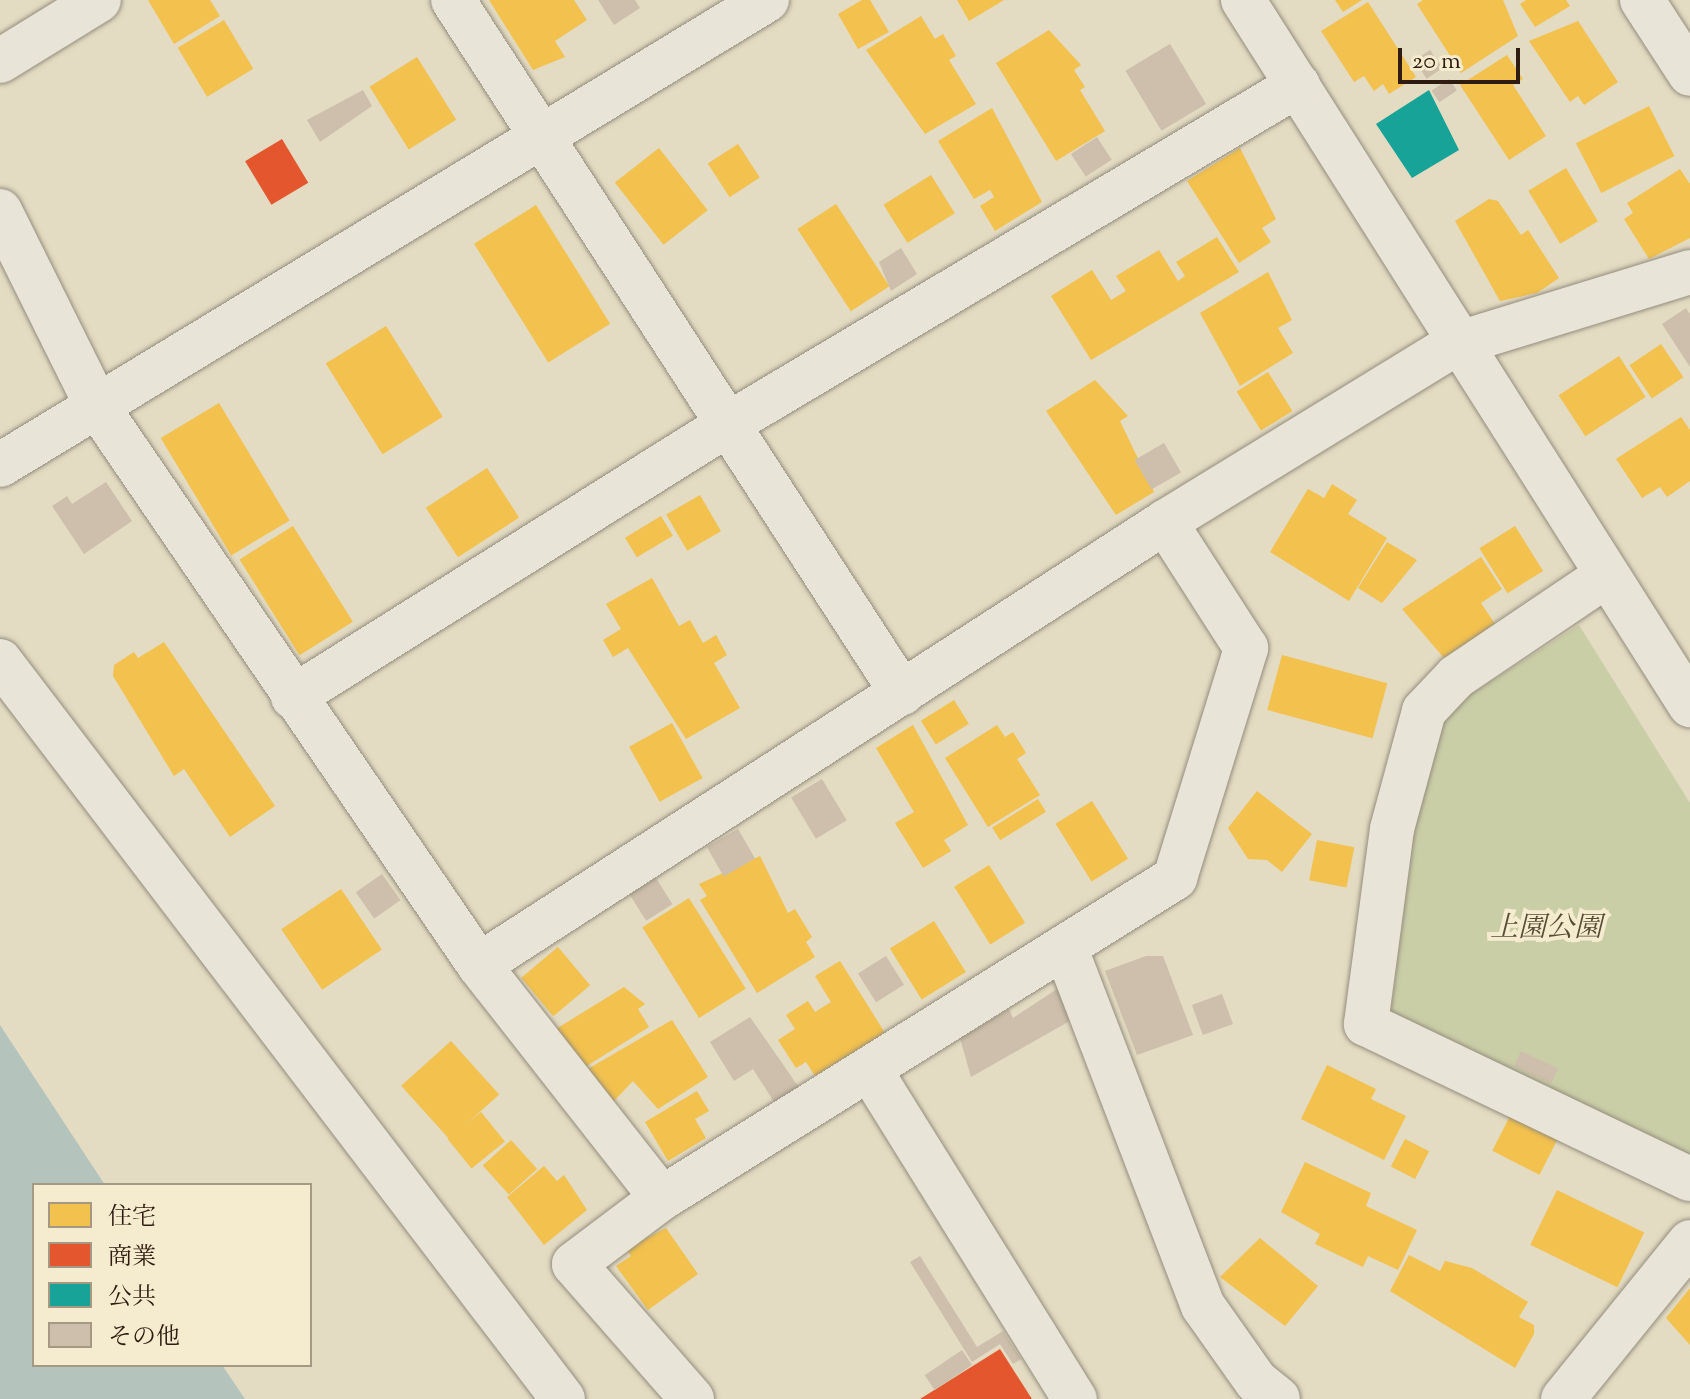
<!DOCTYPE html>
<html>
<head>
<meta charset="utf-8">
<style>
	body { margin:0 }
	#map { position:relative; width:1690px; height:1399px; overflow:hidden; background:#e3dbc2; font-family:"Sorts Mill Goudy","Noto Serif JP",serif }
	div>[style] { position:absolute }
	.green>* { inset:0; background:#cacea7 }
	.water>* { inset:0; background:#b4c4bc }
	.homes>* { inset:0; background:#f2c14e; transform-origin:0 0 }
	.shops>* { inset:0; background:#e4572e; transform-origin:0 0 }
	.public>* { inset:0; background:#17a398 }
	.building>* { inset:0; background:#cdbfab; transform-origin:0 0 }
	.roads { filter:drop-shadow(0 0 2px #948d7d) drop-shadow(0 0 2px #948d7d) }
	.minor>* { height:44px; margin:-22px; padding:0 22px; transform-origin:22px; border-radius:22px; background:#e8e4d7 }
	span { translate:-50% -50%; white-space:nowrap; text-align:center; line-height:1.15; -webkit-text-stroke:8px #f5eccf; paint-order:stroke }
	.park-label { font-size:28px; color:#574e37; font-style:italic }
	.legend { position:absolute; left:32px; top:1183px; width:280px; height:184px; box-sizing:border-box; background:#f5eccf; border:2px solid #a69983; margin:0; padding:10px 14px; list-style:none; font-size:24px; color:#2f1c10 }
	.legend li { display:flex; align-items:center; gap:16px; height:40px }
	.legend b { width:40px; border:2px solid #a69983 }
	.scale { position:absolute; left:1398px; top:48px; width:122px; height:36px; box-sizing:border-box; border:4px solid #2f1c10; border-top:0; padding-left:10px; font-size:24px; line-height:28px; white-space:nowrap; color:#2f1c10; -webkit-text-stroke:6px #f5eccf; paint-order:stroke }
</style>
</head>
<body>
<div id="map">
	<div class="green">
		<div style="clip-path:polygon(1579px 625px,1690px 803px,1690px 1161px,1390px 1017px,1413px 839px,1440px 714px)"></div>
	</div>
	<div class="water">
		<div style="clip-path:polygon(0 1025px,105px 1185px,34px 1185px,34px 1365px,222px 1365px,245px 1399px,0 1399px)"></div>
	</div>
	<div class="homes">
		<div style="clip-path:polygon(148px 0,210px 0,220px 16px,174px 44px)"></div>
		<div style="clip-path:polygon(489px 0,574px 0,587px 20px,555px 41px,565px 57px,533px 70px)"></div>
		<div style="clip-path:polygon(862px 0,870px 0,889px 32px,858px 49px,838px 14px)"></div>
		<div style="clip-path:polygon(957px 0,1004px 0,969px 21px)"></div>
		<div style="clip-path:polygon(1335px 0,1362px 0,1343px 12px)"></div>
		<div style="clip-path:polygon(1423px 0,1503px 0,1518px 36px,1461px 73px,1417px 4px)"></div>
		<div style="clip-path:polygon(1526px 0,1566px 0,1570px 6px,1535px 27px,1520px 4px)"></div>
		<div style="clip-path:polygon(1368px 2px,1416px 77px,1389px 94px,1383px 84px,1374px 91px,1364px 76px,1354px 82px,1321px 31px)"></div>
		<div style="clip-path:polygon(921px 16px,935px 39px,943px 34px,956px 56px,949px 60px,976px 104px,925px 134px,866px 50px)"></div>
		<div style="left:224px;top:20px;width:57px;height:54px;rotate:59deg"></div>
		<div style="clip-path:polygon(1578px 21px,1618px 82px,1584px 105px,1578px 96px,1570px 102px,1529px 41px)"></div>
		<div style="clip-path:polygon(1049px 30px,1081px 65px,1074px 70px,1085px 87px,1080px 90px,1105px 131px,1056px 161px,996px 63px)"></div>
		<div style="clip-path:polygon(1507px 55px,1523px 79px,1513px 85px,1546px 136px,1509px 160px,1460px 85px)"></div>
		<div style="left:417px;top:57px;width:74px;height:56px;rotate:58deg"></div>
		<div style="left:1649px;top:106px;width:56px;height:82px;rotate:63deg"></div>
		<div style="clip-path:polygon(992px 108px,1042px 202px,995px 231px,980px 206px,994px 197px,990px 190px,974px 199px,938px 141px)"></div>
		<div style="left:738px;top:144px;width:40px;height:36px;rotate:57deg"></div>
		<div style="left:659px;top:148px;width:79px;height:56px;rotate:52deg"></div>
		<div style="clip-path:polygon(1240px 148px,1276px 219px,1262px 228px,1271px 242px,1239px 263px,1187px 181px)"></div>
		<div style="left:1566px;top:168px;width:62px;height:44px;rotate:59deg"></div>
		<div style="clip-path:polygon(1680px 169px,1690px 184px,1690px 238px,1649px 259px,1624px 219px,1633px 213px,1627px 203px)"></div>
		<div style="left:931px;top:175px;width:45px;height:56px;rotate:58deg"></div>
		<div style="clip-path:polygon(1489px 199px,1498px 201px,1521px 235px,1528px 230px,1559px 278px,1537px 293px,1500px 301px,1455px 221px)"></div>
		<div style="left:836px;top:204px;width:98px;height:46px;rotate:57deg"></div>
		<div style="left:536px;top:205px;width:140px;height:73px;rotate:58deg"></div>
		<div style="clip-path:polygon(1217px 237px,1239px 272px,1091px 360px,1051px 296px,1092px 270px,1111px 300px,1126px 291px,1116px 276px,1159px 250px,1178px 281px,1185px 276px,1176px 262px)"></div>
		<div style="clip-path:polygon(1268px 272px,1292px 320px,1278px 328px,1293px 353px,1240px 386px,1200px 313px)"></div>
		<div style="left:386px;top:326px;width:107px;height:71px;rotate:58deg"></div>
		<div style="left:1661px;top:344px;width:40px;height:38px;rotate:56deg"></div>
		<div style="left:1619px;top:356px;width:49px;height:72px;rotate:57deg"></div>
		<div style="left:1268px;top:372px;width:46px;height:37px;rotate:58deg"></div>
		<div style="clip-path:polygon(1095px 380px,1128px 416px,1120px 421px,1154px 492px,1116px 515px,1046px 411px)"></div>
		<div style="left:219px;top:403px;width:137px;height:68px;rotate:59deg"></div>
		<div style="clip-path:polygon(1681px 417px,1690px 430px,1690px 481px,1667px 497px,1660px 487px,1642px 498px,1616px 459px)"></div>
		<div style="left:487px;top:468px;width:59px;height:73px;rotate:57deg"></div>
		<div style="clip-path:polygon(1332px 484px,1357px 500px,1348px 514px,1387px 538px,1349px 601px,1270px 552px,1308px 489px,1324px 498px)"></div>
		<div style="left:700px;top:495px;width:42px;height:39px;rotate:60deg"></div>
		<div style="left:661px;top:516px;width:23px;height:42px;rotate:59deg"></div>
		<div style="left:293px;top:526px;width:113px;height:63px;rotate:58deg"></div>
		<div style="left:1515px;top:526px;width:53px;height:42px;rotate:58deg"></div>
		<div style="clip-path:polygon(1387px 542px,1417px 560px,1382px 603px,1358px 588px)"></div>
		<div style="clip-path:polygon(1481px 557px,1502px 589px,1481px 603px,1495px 624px,1444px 658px,1402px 609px)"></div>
		<div style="clip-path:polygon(652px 578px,679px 626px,690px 620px,703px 643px,716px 635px,727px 655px,714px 663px,740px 708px,686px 739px,628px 648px,613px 657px,603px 640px,621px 629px,606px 604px)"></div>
		<div style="clip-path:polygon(164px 642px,275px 806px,230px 837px,184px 769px,174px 776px,113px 676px,114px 665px,134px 652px,138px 658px)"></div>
		<div style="left:1282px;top:655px;width:109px;height:57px;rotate:15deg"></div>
		<div style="left:954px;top:700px;width:28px;height:39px;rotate:58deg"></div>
		<div style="left:672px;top:723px;width:63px;height:49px;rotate:61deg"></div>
		<div style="clip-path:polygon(913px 725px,968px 825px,944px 840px,951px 851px,923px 868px,895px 823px,914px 812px,876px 748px)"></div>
		<div style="clip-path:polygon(997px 725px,1005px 737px,1013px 732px,1026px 753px,1017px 759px,1040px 795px,988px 827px,945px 758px)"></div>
		<div style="clip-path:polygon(1257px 791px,1312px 834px,1282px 872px,1267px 860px,1248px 859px,1228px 828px)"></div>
		<div style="left:1038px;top:799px;width:15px;height:54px;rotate:58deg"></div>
		<div style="left:1092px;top:801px;width:68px;height:43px;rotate:58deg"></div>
		<div style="left:1317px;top:840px;width:38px;height:41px;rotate:11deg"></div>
		<div style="clip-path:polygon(760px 856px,788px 913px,795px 909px,812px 937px,806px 942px,815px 957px,757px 993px,700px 900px,707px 896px,699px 884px)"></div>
		<div style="left:989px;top:865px;width:68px;height:41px;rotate:58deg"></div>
		<div style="left:341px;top:889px;width:73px;height:72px;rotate:56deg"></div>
		<div style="left:689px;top:898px;width:107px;height:55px;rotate:58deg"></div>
		<div style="left:934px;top:921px;width:60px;height:52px;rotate:58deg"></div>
		<div style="left:558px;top:947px;width:50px;height:48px;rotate:50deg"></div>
		<div style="clip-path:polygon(840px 961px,885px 1033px,815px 1076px,806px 1062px,796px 1068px,778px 1040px,795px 1029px,786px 1015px,808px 1001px,815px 1012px,831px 1002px,815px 976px)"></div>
		<div style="clip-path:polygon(624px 987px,645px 1004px,638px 1009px,649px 1027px,582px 1069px,556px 1029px)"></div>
		<div style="clip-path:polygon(672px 1020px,708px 1077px,658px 1109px,633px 1081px,612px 1103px,586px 1070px)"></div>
		<div style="left:451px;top:1041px;width:72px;height:67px;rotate:48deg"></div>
		<div style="clip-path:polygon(1327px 1065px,1376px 1089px,1371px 1099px,1406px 1116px,1384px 1160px,1301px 1119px)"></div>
		<div style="clip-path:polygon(697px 1091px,709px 1111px,695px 1119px,706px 1138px,668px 1161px,645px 1122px)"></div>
		<div style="left:481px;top:1112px;width:38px;height:43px;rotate:51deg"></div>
		<div style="left:1510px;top:1116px;width:53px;height:39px;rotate:27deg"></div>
		<div style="left:1405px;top:1139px;width:27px;height:31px;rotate:27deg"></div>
		<div style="left:511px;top:1140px;width:39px;height:38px;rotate:48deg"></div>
		<div style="clip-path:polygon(1305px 1162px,1371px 1193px,1366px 1206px,1417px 1230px,1398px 1270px,1368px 1256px,1363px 1267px,1315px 1244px,1320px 1234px,1281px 1212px)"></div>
		<div style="clip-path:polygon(544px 1166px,557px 1181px,564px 1175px,587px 1210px,544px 1245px,507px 1197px)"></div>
		<div style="left:1557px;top:1190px;width:97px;height:61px;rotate:26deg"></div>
		<div style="clip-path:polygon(666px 1228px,698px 1274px,648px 1310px,616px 1266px,631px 1256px,626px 1249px)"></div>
		<div style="clip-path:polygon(1260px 1238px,1318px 1286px,1285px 1326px,1220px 1277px)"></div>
		<div style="clip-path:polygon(1409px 1255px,1440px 1271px,1445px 1261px,1472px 1268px,1528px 1302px,1519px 1317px,1534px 1325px,1534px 1334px,1515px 1368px,1390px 1291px)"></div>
		<div style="clip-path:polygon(1690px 1288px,1690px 1345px,1666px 1318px)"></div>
	</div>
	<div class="shops">
		<div style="left:282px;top:139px;width:51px;height:43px;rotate:59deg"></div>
		<div style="clip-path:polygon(1000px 1349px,1032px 1399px,920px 1399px)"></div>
	</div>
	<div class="public">
		<div style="clip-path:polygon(1429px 90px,1459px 150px,1412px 178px,1376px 124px)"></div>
	</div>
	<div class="building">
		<div style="clip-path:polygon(598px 0,635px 0,640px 8px,614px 25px)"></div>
		<div style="left:1170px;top:44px;width:70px;height:52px;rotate:59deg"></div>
		<div style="left:1430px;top:50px;width:22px;height:19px;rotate:56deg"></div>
		<div style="left:1449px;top:79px;width:14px;height:21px;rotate:56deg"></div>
		<div style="clip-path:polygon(363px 90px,372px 106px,320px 142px,307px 120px)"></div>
		<div style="left:1097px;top:137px;width:27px;height:31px;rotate:57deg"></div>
		<div style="clip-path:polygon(901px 248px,917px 274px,891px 291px,879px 262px)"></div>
		<div style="clip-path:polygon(1686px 308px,1690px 314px,1690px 367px,1662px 324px)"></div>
		<div style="left:1164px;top:443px;width:34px;height:34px;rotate:60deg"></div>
		<div style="clip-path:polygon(106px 482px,132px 521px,84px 554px,52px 506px,67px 496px,72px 504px)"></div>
		<div style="left:822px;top:779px;width:48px;height:36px;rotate:59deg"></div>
		<div style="left:738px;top:829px;width:34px;height:36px;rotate:60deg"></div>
		<div style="left:382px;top:874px;width:32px;height:32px;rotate:55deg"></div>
		<div style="left:656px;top:878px;width:31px;height:31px;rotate:58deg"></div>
		<div style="left:886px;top:956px;width:34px;height:33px;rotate:58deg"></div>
		<div style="clip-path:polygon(1146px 956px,1163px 956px,1193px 1035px,1137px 1055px,1105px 971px)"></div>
		<div style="clip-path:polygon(1057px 989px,1075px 1018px,971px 1077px,960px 1038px,1009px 1009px,1013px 1018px)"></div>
		<div style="left:1222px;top:994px;width:32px;height:32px;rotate:70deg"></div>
		<div style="clip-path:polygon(750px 1017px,800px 1089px,776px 1105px,753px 1069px,734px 1081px,710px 1042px)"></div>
		<div style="left:1521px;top:1051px;width:41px;height:17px;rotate:25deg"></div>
		<div style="clip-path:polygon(920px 1256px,977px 1347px,1003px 1331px,1021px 1359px,1013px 1364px,1000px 1344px,972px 1362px,910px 1262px)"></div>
		<div style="left:962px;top:1350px;width:18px;height:45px;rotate:56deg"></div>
	</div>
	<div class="roads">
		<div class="minor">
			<div style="left:453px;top:0;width:826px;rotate:57.06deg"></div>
			<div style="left:1243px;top:0;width:835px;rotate:57.62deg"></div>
			<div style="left:1642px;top:0;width:88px;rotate:57deg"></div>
			<div style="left:0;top:61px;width:116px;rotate:-31.6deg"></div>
			<div style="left:0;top:211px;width:218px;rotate:63.6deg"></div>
			<div style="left:97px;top:406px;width:677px;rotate:55.65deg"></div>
			<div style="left:479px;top:965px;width:296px;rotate:51.9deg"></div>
			<div style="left:0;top:465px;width:897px;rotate:-31.23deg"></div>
			<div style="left:1607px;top:575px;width:182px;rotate:146deg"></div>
			<div style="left:1456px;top:677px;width:47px;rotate:133.3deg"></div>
			<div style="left:1424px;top:711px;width:122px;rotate:105.2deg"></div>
			<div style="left:1392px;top:829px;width:197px;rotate:97.6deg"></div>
			<div style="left:1366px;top:1024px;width:359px;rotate:25.6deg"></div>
			<div style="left:0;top:661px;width:928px;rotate:52.66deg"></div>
			<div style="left:293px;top:697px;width:516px;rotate:-32.09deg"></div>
			<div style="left:730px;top:423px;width:661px;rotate:-30.76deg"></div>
			<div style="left:1067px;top:952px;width:379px;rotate:69deg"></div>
			<div style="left:1203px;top:1306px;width:92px;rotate:54.8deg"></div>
			<div style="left:1256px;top:1381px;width:28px;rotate:39deg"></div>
			<div style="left:479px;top:965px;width:817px;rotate:-32.85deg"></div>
			<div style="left:1165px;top:522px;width:341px;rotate:-31.5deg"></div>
			<div style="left:1456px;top:344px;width:245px;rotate:-17.1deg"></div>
			<div style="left:870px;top:1070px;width:388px;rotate:58.1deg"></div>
			<div style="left:692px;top:1399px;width:179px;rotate:-131.2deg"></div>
			<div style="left:574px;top:1264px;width:110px;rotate:-36.9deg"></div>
			<div style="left:662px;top:1198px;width:605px;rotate:-31.96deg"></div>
			<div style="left:1175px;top:878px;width:241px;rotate:-72.8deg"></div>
			<div style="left:1246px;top:648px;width:150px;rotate:-122.7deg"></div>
			<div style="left:1563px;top:1399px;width:202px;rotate:-51deg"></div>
		</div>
	</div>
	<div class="park-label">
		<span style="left:1546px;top:929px">上園公園</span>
	</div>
	<ul class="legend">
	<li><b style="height:22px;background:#f2c14e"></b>住宅</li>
	<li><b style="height:22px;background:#e4572e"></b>商業</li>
	<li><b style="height:22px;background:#17a398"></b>公共</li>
	<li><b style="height:22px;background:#cdbfab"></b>その他</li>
	</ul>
	<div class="scale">20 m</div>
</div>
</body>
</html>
